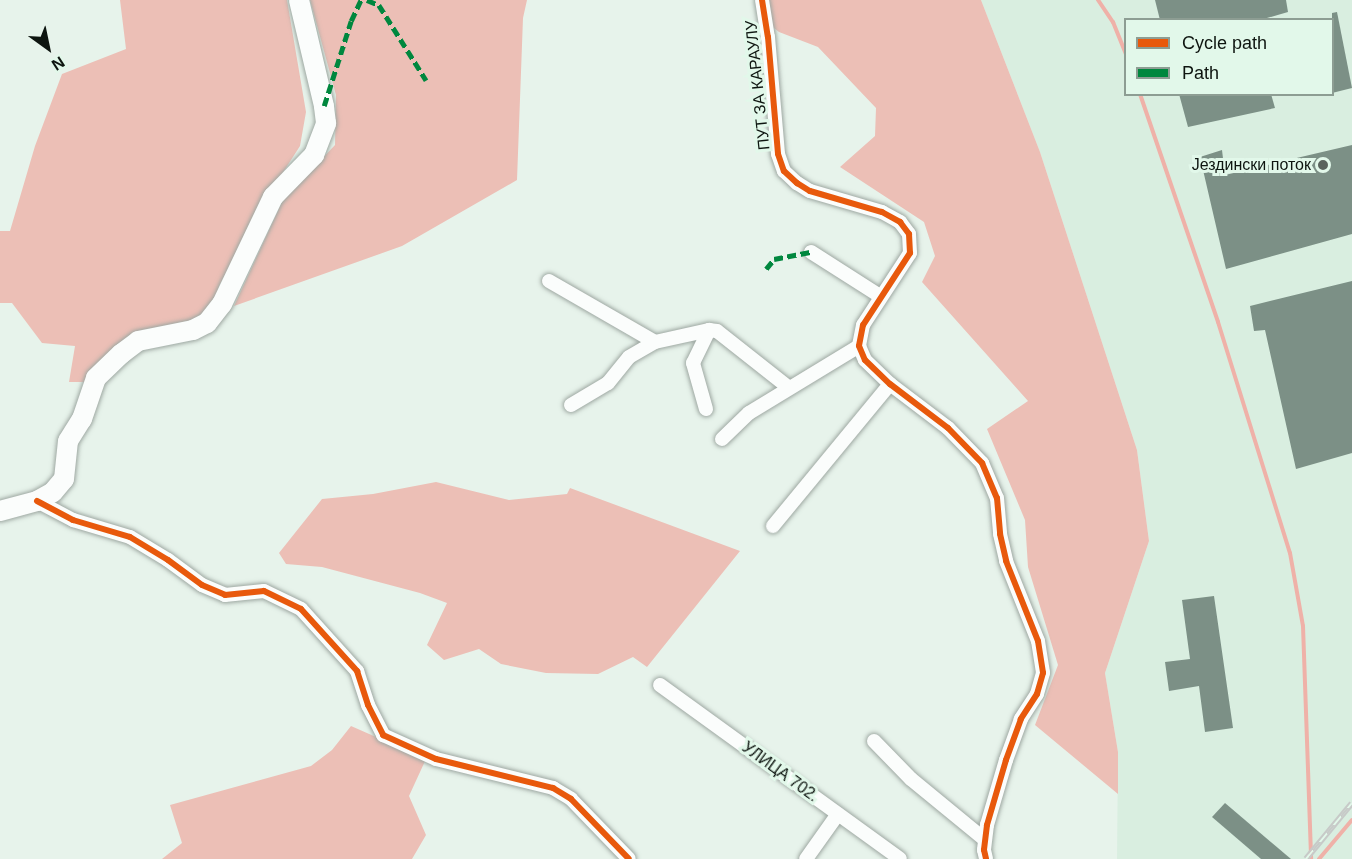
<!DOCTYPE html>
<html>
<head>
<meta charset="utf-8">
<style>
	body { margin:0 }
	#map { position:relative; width:1352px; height:859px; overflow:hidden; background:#e7f3eb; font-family:Helvetica,sans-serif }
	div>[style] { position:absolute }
	.built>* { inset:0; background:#d9eee0 }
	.forest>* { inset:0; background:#ecbfb6 }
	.stream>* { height:4px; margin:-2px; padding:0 2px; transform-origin:2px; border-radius:2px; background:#efb1a8 }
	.building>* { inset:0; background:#7c9086 }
	.roads { filter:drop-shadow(0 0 2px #9ea8a2) drop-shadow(0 0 2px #9ea8a2) }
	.street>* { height:14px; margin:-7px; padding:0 7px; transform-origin:7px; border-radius:7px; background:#fbfdfc }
	.secondary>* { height:20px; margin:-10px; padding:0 10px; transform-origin:10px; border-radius:10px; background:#fbfdfc }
	.rail>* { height:6px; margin-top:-3px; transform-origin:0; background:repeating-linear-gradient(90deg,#e2f8ea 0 11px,#c7cac8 0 22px); box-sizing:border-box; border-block:2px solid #c7cac8 }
	.quiet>* { height:4.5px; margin-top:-2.25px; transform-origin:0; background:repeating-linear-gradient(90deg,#00873e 0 9px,transparent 0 13.5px) }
	.cycleway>* { height:6px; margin:-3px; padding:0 3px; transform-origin:3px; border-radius:3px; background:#e8590c }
	.dots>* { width:16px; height:16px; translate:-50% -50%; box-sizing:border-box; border:3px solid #e2f8ea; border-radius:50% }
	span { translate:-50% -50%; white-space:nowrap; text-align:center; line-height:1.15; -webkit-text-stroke:6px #e2f8ea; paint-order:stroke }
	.street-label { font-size:16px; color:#0e1510 }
	.poi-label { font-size:16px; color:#0e1510 }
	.right { translate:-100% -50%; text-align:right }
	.legend { position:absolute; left:1124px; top:18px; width:210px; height:78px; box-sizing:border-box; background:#e2f8ea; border:2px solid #8d9d93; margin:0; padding:8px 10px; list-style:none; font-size:18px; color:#0e1510 }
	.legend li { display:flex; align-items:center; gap:12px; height:30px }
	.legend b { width:30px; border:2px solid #8d9d93 }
	.north { position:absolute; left:18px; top:18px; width:60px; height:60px; -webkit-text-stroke:4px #e2f8ea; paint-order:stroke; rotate:147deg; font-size:16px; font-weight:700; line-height:24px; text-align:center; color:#0e1510 }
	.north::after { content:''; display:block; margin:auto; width:21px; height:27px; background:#0e1510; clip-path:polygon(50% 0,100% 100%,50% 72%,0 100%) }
</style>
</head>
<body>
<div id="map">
	<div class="built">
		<div style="clip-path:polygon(evenodd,981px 0,1352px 0,1352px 859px,1117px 859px,1118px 752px,1105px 673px,1149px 541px,1137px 450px,1040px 152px,981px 0,1126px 20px,1332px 20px,1332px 94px,1126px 94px,1126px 20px)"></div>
	</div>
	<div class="forest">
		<div style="clip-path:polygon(120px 0,287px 0,306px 112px,300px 146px,262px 205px,219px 286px,211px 322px,151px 332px,86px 382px,69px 382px,75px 346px,42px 343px,12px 303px,0 303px,0 231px,10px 231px,35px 146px,62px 74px,126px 49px)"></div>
		<div style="clip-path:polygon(310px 0,527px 0,523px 18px,517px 180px,402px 246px,234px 306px,283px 200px,335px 145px,336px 95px)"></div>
		<div style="clip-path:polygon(766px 0,981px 0,1040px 152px,1137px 450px,1149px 541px,1105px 673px,1118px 752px,1118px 794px,1035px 725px,1058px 665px,1028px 567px,1025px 520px,987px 429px,1028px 401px,922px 282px,935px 256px,924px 222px,840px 167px,875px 136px,876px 108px,818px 47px,779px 32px,769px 24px)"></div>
		<div style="clip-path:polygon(436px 482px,509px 500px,567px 494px,570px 488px,740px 551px,647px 667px,633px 657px,598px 674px,546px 673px,501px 664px,479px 649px,444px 660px,427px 645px,447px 603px,420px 593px,322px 567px,286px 564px,279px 553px,322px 499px,373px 494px)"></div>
		<div style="clip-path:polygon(351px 726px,426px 759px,409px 796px,426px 835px,412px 859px,162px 859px,182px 843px,170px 805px,311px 766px,332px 750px)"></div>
	</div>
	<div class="stream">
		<div style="left:1098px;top:0;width:27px;rotate:56deg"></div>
		<div style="left:1113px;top:22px;width:35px;rotate:68deg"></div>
		<div style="left:1140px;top:94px;width:241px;rotate:71.1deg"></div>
		<div style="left:1218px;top:322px;width:242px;rotate:72.7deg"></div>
		<div style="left:1290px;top:553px;width:74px;rotate:79.9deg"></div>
		<div style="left:1303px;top:626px;width:233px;rotate:88deg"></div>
		<div style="left:1319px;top:859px;width:51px;rotate:-49.8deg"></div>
	</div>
	<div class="building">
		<div style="clip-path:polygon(1155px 0,1286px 0,1288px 12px,1260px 20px,1160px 20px)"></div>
		<div style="clip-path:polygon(1337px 12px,1352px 88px,1332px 93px,1332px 13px)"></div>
		<div style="clip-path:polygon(1179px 94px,1271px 94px,1275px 108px,1188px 127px)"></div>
		<div style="clip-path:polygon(1352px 145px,1352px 234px,1226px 269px,1200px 157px,1222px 150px,1225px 175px)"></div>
		<div style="clip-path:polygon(1352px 281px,1352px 453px,1296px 469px,1265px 330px,1254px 331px,1250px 306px)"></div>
		<div style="clip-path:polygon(1214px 596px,1233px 728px,1205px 732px,1199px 686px,1169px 691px,1165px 662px,1190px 659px,1182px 600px)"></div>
		<div style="clip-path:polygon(1225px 803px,1291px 859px,1261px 859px,1212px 817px)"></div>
	</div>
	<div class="roads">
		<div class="street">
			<div style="left:762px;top:0;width:37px;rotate:81deg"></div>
			<div style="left:768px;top:37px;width:117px;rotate:85.1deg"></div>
			<div style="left:778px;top:154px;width:18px;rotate:71deg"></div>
			<div style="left:784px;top:171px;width:18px;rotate:43deg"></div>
			<div style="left:797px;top:183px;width:15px;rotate:32deg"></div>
			<div style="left:810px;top:191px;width:75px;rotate:16.3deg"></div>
			<div style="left:882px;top:212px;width:21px;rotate:29deg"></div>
			<div style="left:900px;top:222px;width:15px;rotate:53deg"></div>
			<div style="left:909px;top:234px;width:19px;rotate:87deg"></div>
			<div style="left:910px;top:253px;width:86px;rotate:123.1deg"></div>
			<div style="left:863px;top:325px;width:21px;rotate:101deg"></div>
			<div style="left:859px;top:346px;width:15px;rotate:67deg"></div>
			<div style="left:865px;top:360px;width:35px;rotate:44deg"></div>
			<div style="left:890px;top:384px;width:73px;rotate:37.2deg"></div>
			<div style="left:948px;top:428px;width:49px;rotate:45.8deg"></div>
			<div style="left:982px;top:463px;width:38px;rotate:67deg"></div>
			<div style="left:997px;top:498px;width:36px;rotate:85deg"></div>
			<div style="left:1000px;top:534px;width:28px;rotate:77deg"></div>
			<div style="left:1006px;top:561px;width:86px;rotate:68.2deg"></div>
			<div style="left:1038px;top:641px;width:32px;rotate:81deg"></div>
			<div style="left:1043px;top:673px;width:22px;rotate:106deg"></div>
			<div style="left:1037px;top:694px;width:30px;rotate:123deg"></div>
			<div style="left:1021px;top:719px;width:44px;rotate:110.1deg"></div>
			<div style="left:1006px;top:760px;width:68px;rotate:106.3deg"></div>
			<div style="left:987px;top:825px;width:25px;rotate:97deg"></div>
			<div style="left:984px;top:850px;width:9px;rotate:77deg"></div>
			<div style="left:811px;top:252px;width:82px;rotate:32.5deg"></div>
			<div style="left:549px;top:281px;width:122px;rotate:29.9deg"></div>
			<div style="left:571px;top:405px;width:43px;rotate:-30.7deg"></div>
			<div style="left:608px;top:383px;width:33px;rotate:-51deg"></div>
			<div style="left:629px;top:357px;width:30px;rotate:-30deg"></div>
			<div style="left:655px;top:342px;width:55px;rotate:-12.5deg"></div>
			<div style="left:709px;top:330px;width:8px;rotate:7deg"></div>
			<div style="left:717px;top:331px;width:90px;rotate:38.3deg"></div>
			<div style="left:706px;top:409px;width:48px;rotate:-105.8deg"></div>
			<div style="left:693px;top:363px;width:37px;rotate:-64deg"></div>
			<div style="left:722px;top:439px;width:37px;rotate:-44deg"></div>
			<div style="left:749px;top:413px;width:129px;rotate:-31.3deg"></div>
			<div style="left:37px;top:501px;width:41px;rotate:27.8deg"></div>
			<div style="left:73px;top:520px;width:59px;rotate:16.6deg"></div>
			<div style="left:130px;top:537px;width:44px;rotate:31.2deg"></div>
			<div style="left:168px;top:560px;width:42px;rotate:36.3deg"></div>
			<div style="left:202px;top:585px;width:25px;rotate:23deg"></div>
			<div style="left:225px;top:595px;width:39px;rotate:-6deg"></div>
			<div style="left:264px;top:591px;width:41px;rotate:25.9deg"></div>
			<div style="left:301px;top:609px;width:84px;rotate:47.9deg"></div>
			<div style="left:357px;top:671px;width:36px;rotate:72deg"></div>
			<div style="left:368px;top:705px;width:34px;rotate:63deg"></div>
			<div style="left:383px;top:735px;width:58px;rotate:24.4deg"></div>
			<div style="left:436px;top:759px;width:121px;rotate:13.9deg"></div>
			<div style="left:553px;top:788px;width:21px;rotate:31deg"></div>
			<div style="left:571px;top:799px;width:83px;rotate:46deg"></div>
			<div style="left:773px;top:526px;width:184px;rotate:-50.5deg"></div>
			<div style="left:660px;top:685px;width:296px;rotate:35.9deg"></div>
			<div style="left:874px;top:741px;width:53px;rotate:45.8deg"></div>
			<div style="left:911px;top:779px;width:94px;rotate:39.4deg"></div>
			<div style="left:806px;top:859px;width:55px;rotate:-54.6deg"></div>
		</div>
		<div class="secondary">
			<div style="left:0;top:511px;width:38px;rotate:-15deg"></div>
			<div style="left:37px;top:501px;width:18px;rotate:-29deg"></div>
			<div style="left:53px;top:492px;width:17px;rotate:-50deg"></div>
			<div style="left:64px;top:479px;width:38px;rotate:-84deg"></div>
			<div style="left:68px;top:441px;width:26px;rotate:-58deg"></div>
			<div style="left:82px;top:419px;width:43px;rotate:-71.1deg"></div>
			<div style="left:96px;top:378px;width:35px;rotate:-44deg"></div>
			<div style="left:121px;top:354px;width:21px;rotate:-37deg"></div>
			<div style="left:138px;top:341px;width:56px;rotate:-11.3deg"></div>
			<div style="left:193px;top:330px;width:16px;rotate:-27deg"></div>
			<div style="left:207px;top:323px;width:24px;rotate:-52deg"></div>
			<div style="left:222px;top:304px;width:119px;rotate:-64.5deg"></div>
			<div style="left:273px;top:197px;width:59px;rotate:-45.7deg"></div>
			<div style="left:314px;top:155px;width:34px;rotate:-69deg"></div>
			<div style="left:326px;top:123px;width:17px;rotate:-97deg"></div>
			<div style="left:324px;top:106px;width:109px;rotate:-103.3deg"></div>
		</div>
	</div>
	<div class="rail">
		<div style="left:1306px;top:859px;width:72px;rotate:-50.6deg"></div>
	</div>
	<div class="quiet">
		<div style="left:367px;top:0;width:13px;rotate:23deg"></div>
		<div style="left:379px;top:5px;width:89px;rotate:57.9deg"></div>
		<div style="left:324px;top:106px;width:89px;rotate:-72.4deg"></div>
		<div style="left:351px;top:21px;width:23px;rotate:-65deg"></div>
		<div style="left:766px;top:269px;width:13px;rotate:-51deg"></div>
		<div style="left:774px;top:259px;width:38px;rotate:-11deg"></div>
	</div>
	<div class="cycleway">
		<div style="left:762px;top:0;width:37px;rotate:81deg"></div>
		<div style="left:768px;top:37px;width:117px;rotate:85.1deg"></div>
		<div style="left:778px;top:154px;width:18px;rotate:71deg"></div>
		<div style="left:784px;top:171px;width:18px;rotate:43deg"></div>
		<div style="left:797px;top:183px;width:15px;rotate:32deg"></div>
		<div style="left:810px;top:191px;width:75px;rotate:16.3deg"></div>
		<div style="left:882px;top:212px;width:21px;rotate:29deg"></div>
		<div style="left:900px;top:222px;width:15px;rotate:53deg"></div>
		<div style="left:909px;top:234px;width:19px;rotate:87deg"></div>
		<div style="left:910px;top:253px;width:86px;rotate:123.1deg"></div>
		<div style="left:863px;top:325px;width:21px;rotate:101deg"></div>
		<div style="left:859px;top:346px;width:15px;rotate:67deg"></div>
		<div style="left:865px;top:360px;width:35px;rotate:44deg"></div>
		<div style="left:890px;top:384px;width:73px;rotate:37.2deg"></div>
		<div style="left:948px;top:428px;width:49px;rotate:45.8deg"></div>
		<div style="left:982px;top:463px;width:38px;rotate:67deg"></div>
		<div style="left:997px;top:498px;width:36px;rotate:85deg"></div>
		<div style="left:1000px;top:534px;width:28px;rotate:77deg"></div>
		<div style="left:1006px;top:561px;width:86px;rotate:68.2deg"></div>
		<div style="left:1038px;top:641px;width:32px;rotate:81deg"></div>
		<div style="left:1043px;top:673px;width:22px;rotate:106deg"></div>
		<div style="left:1037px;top:694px;width:30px;rotate:123deg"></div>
		<div style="left:1021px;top:719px;width:44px;rotate:110.1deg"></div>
		<div style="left:1006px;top:760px;width:68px;rotate:106.3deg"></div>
		<div style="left:987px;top:825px;width:25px;rotate:97deg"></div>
		<div style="left:984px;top:850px;width:9px;rotate:77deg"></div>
		<div style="left:37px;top:501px;width:41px;rotate:27.8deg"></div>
		<div style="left:73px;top:520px;width:59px;rotate:16.6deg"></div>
		<div style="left:130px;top:537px;width:44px;rotate:31.2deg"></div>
		<div style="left:168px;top:560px;width:42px;rotate:36.3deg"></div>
		<div style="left:202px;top:585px;width:25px;rotate:23deg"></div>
		<div style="left:225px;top:595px;width:39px;rotate:-6deg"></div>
		<div style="left:264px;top:591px;width:41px;rotate:25.9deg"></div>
		<div style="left:301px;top:609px;width:84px;rotate:47.9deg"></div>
		<div style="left:357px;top:671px;width:36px;rotate:72deg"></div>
		<div style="left:368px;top:705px;width:34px;rotate:63deg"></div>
		<div style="left:383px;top:735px;width:58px;rotate:24.4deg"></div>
		<div style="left:436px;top:759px;width:121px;rotate:13.9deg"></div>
		<div style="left:553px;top:788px;width:21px;rotate:31deg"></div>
		<div style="left:571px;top:799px;width:83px;rotate:46deg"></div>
	</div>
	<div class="dots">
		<div style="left:1323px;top:165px;background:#5a635d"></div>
	</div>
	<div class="street-label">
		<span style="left:758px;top:85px;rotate:-96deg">ПУТ ЗА КАРАУЛУ</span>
		<span style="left:780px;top:772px;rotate:36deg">УЛИЦА 702.</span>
	</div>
	<div class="poi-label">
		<span class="right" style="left:1311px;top:165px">Јездински поток</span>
	</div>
	<ul class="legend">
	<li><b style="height:8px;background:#e8590c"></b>Cycle path</li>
	<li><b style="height:8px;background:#00873e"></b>Path</li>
	</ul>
	<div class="north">N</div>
</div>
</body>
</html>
